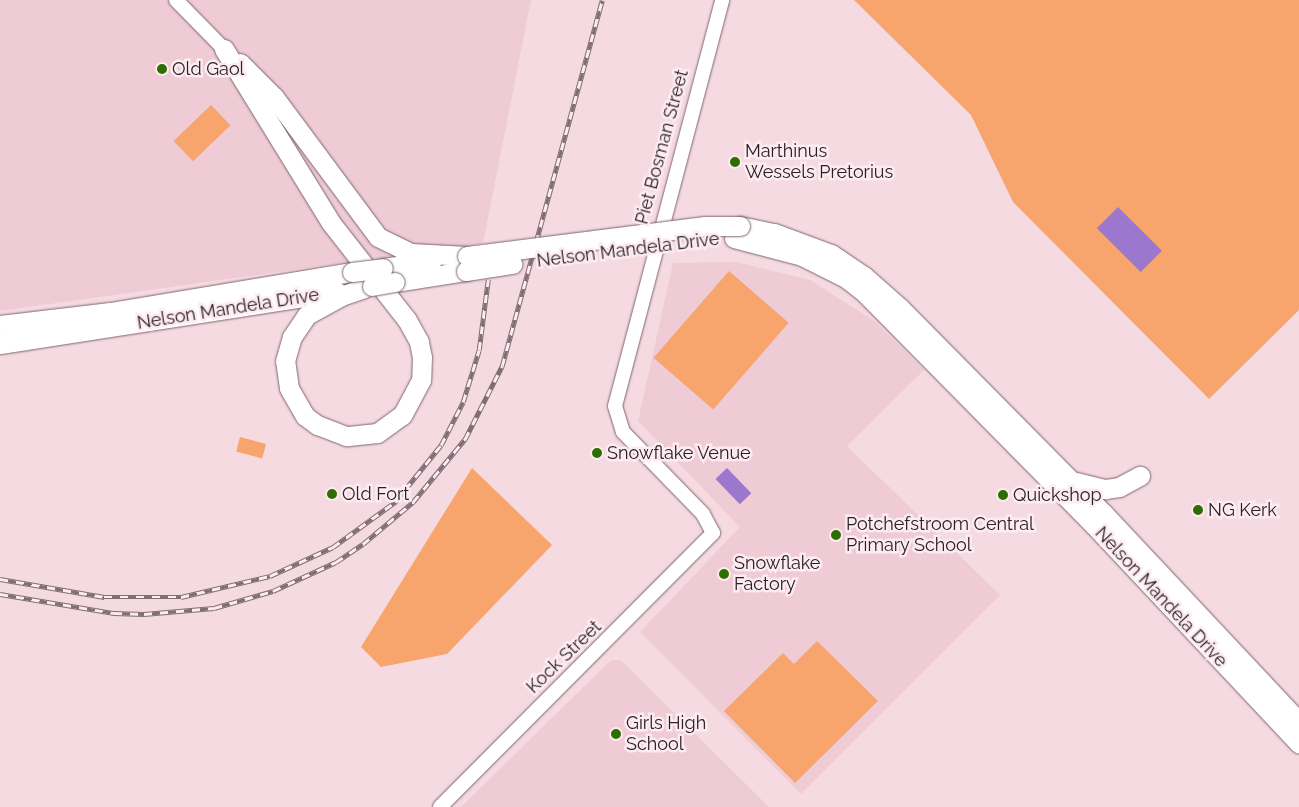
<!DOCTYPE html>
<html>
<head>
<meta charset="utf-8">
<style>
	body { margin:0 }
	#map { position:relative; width:1299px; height:807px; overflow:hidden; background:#f6dae2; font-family:Raleway,sans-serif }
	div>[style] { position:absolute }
	.built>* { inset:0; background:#efcbd5 }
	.green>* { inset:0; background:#f7a46d; transform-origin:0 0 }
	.water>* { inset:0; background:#9b78cd; transform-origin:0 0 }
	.roads { filter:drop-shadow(0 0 1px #7e656d) drop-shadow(0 0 1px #7e656d) }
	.minor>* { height:14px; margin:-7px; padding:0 7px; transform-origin:7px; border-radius:7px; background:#fff }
	.highway>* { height:19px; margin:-9.5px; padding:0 9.5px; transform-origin:9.5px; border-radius:9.5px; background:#fff }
	.rail>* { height:4.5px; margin-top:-2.25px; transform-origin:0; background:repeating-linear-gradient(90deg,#fcebf0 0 8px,#806e73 0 16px); box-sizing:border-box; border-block:1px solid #806e73 }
	.bridges { filter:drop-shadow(0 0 1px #7e656d) drop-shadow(0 0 1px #7e656d) }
	.highway-bridge>* { height:19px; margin:-9.5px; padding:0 9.5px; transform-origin:9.5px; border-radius:9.5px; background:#fff }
	.dots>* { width:14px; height:14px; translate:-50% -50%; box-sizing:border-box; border:2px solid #fcebf0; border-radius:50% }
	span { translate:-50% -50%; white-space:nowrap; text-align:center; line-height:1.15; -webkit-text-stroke:5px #fcebf0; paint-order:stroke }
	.poi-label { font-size:18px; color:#2b2124 }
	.left { translate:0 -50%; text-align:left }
	.street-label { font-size:18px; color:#2b2124 }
</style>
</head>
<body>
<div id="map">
	<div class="built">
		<div style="clip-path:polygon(0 0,531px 0,483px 243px,0 311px)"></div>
		<div style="clip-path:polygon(737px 262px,810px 280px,873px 320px,924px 370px,847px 446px,1000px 595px,801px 794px,640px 632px,740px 527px,638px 421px,673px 263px)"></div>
		<div style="clip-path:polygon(611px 660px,621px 660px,769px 807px,461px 807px)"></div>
	</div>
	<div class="green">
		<div style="clip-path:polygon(854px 0,1299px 0,1299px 310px,1209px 399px,1013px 202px,971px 115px)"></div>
		<div style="left:211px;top:105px;width:28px;height:52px;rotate:46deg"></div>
		<div style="left:729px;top:271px;width:79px;height:115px;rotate:41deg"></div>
		<div style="left:240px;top:437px;width:27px;height:15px;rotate:15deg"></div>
		<div style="clip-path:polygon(472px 468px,552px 545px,447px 654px,381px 667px,361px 647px)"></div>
		<div style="clip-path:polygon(817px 641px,878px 701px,795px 783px,724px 711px,783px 653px,794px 664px)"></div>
	</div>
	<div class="water">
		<div style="left:1118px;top:207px;width:62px;height:30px;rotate:45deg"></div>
		<div style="left:727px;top:468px;width:35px;height:16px;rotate:46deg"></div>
	</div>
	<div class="roads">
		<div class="minor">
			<div style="left:176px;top:0;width:69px;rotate:45.6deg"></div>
			<div style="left:440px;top:807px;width:387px;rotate:-45.1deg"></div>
			<div style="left:713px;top:533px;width:21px;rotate:-118deg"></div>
			<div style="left:703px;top:514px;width:115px;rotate:-134.3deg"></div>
			<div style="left:623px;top:432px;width:27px;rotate:-107deg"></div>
			<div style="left:615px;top:406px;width:420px;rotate:-75.2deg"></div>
		</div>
		<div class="highway">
			<div style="left:224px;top:49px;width:204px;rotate:58.4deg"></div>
			<div style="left:331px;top:223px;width:123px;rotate:51.9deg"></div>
			<div style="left:407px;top:320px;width:25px;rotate:61deg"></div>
			<div style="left:419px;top:342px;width:15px;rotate:79deg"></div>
			<div style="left:422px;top:357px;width:23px;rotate:92deg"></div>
			<div style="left:421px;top:380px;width:40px;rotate:118deg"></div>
			<div style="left:402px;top:415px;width:31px;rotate:144deg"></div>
			<div style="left:377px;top:433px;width:31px;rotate:174deg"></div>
			<div style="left:346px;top:436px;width:31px;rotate:-159deg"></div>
			<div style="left:317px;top:425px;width:15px;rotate:-143deg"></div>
			<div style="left:305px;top:416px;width:32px;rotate:-120deg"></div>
			<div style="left:289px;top:388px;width:27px;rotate:-98deg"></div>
			<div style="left:285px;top:361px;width:25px;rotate:-74deg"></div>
			<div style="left:292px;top:337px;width:27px;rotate:-56deg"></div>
			<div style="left:307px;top:315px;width:39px;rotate:-29deg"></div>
			<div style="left:341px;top:296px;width:24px;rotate:-19deg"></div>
			<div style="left:240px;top:63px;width:48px;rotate:45deg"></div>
			<div style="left:274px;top:97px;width:174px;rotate:53.4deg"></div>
			<div style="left:378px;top:237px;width:37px;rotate:26deg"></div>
			<div style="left:411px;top:253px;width:56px;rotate:3.1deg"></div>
			<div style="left:740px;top:226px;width:35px;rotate:12deg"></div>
			<div style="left:774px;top:233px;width:61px;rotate:20.2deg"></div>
			<div style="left:831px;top:254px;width:40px;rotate:34deg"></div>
			<div style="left:864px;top:276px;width:48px;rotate:41.6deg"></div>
			<div style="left:900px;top:308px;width:289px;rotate:45.3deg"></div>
			<div style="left:1103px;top:513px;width:287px;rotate:46.8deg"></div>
			<div style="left:734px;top:238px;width:70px;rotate:14.8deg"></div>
			<div style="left:802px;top:256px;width:49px;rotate:26.6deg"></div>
			<div style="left:846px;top:278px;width:24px;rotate:38deg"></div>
			<div style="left:865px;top:293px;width:325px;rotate:45.4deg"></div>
			<div style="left:1093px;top:524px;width:301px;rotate:46.8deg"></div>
			<div style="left:383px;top:268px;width:49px;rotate:-8.3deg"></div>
			<div style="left:395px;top:282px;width:72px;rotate:-8.8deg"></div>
			<div style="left:0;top:325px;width:111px;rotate:-6.7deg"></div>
			<div style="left:110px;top:312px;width:245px;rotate:-9.4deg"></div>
			<div style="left:0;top:344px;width:341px;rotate:-8.8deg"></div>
			<div style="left:1076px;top:482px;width:30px;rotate:14deg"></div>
			<div style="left:1105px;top:489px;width:14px;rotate:-8deg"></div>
			<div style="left:1119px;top:487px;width:24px;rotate:-28deg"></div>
		</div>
	</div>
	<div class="rail">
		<div style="left:0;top:579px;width:106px;rotate:9.8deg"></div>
		<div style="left:104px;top:597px;width:77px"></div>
		<div style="left:181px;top:597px;width:91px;rotate:-13.3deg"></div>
		<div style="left:270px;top:576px;width:69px;rotate:-24.7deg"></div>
		<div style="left:333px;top:547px;width:77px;rotate:-36deg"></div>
		<div style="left:395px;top:502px;width:73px;rotate:-51.1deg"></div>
		<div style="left:441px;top:445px;width:48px;rotate:-62.9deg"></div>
		<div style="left:463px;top:402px;width:54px;rotate:-72.9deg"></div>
		<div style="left:479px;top:350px;width:71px;rotate:-82.7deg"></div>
		<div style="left:0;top:594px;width:116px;rotate:9.5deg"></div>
		<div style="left:114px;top:613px;width:30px;rotate:2deg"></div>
		<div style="left:144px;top:614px;width:70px;rotate:-4.9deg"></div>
		<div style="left:214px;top:608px;width:61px;rotate:-16.1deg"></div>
		<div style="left:273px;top:591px;width:69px;rotate:-24.7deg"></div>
		<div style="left:336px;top:562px;width:32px;rotate:-34deg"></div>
		<div style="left:363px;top:544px;width:65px;rotate:-40deg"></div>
		<div style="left:413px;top:502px;width:82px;rotate:-50.5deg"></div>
		<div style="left:465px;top:439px;width:82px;rotate:-63.1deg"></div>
		<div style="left:502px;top:366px;width:379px;rotate:-74.7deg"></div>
	</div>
	<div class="bridges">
		<div class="highway-bridge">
			<div style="left:467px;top:256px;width:240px;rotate:-7.2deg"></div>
			<div style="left:705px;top:226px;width:35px"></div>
			<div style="left:466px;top:271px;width:47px;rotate:-8.7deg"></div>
			<div style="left:352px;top:272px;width:31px;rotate:-7deg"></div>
			<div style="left:372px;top:286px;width:23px;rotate:-10deg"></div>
		</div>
	</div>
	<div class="dots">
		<div style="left:162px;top:69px;background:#2d6d01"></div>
		<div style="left:735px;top:162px;background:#2d6d01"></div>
		<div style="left:597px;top:453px;background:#2d6d01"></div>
		<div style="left:332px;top:494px;background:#2d6d01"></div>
		<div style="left:1003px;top:495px;background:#2d6d01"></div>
		<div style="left:1198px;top:510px;background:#2d6d01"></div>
		<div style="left:836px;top:535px;background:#2d6d01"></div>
		<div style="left:724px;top:574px;background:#2d6d01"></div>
		<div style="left:616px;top:734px;background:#2d6d01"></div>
	</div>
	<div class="poi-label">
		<span class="left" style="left:172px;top:69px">Old Gaol</span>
		<span class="left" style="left:745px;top:162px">Marthinus<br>Wessels Pretorius</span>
		<span class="left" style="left:607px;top:453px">Snowflake Venue</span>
		<span class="left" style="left:342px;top:494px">Old Fort</span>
		<span class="left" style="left:1013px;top:495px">Quickshop</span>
		<span class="left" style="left:1208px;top:510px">NG Kerk</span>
		<span class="left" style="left:846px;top:535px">Potchefstroom Central<br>Primary School</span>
		<span class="left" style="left:734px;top:574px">Snowflake<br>Factory</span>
		<span class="left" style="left:626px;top:734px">Girls High<br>School</span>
	</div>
	<div class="street-label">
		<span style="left:662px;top:147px;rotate:-75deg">Piet Bosman Street</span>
		<span style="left:628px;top:250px;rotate:-7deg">Nelson Mandela Drive</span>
		<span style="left:228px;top:309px;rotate:-9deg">Nelson Mandela Drive</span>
		<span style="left:1161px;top:597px;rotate:47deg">Nelson Mandela Drive</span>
		<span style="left:564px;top:657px;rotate:-44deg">Kock Street</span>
	</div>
</div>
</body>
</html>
